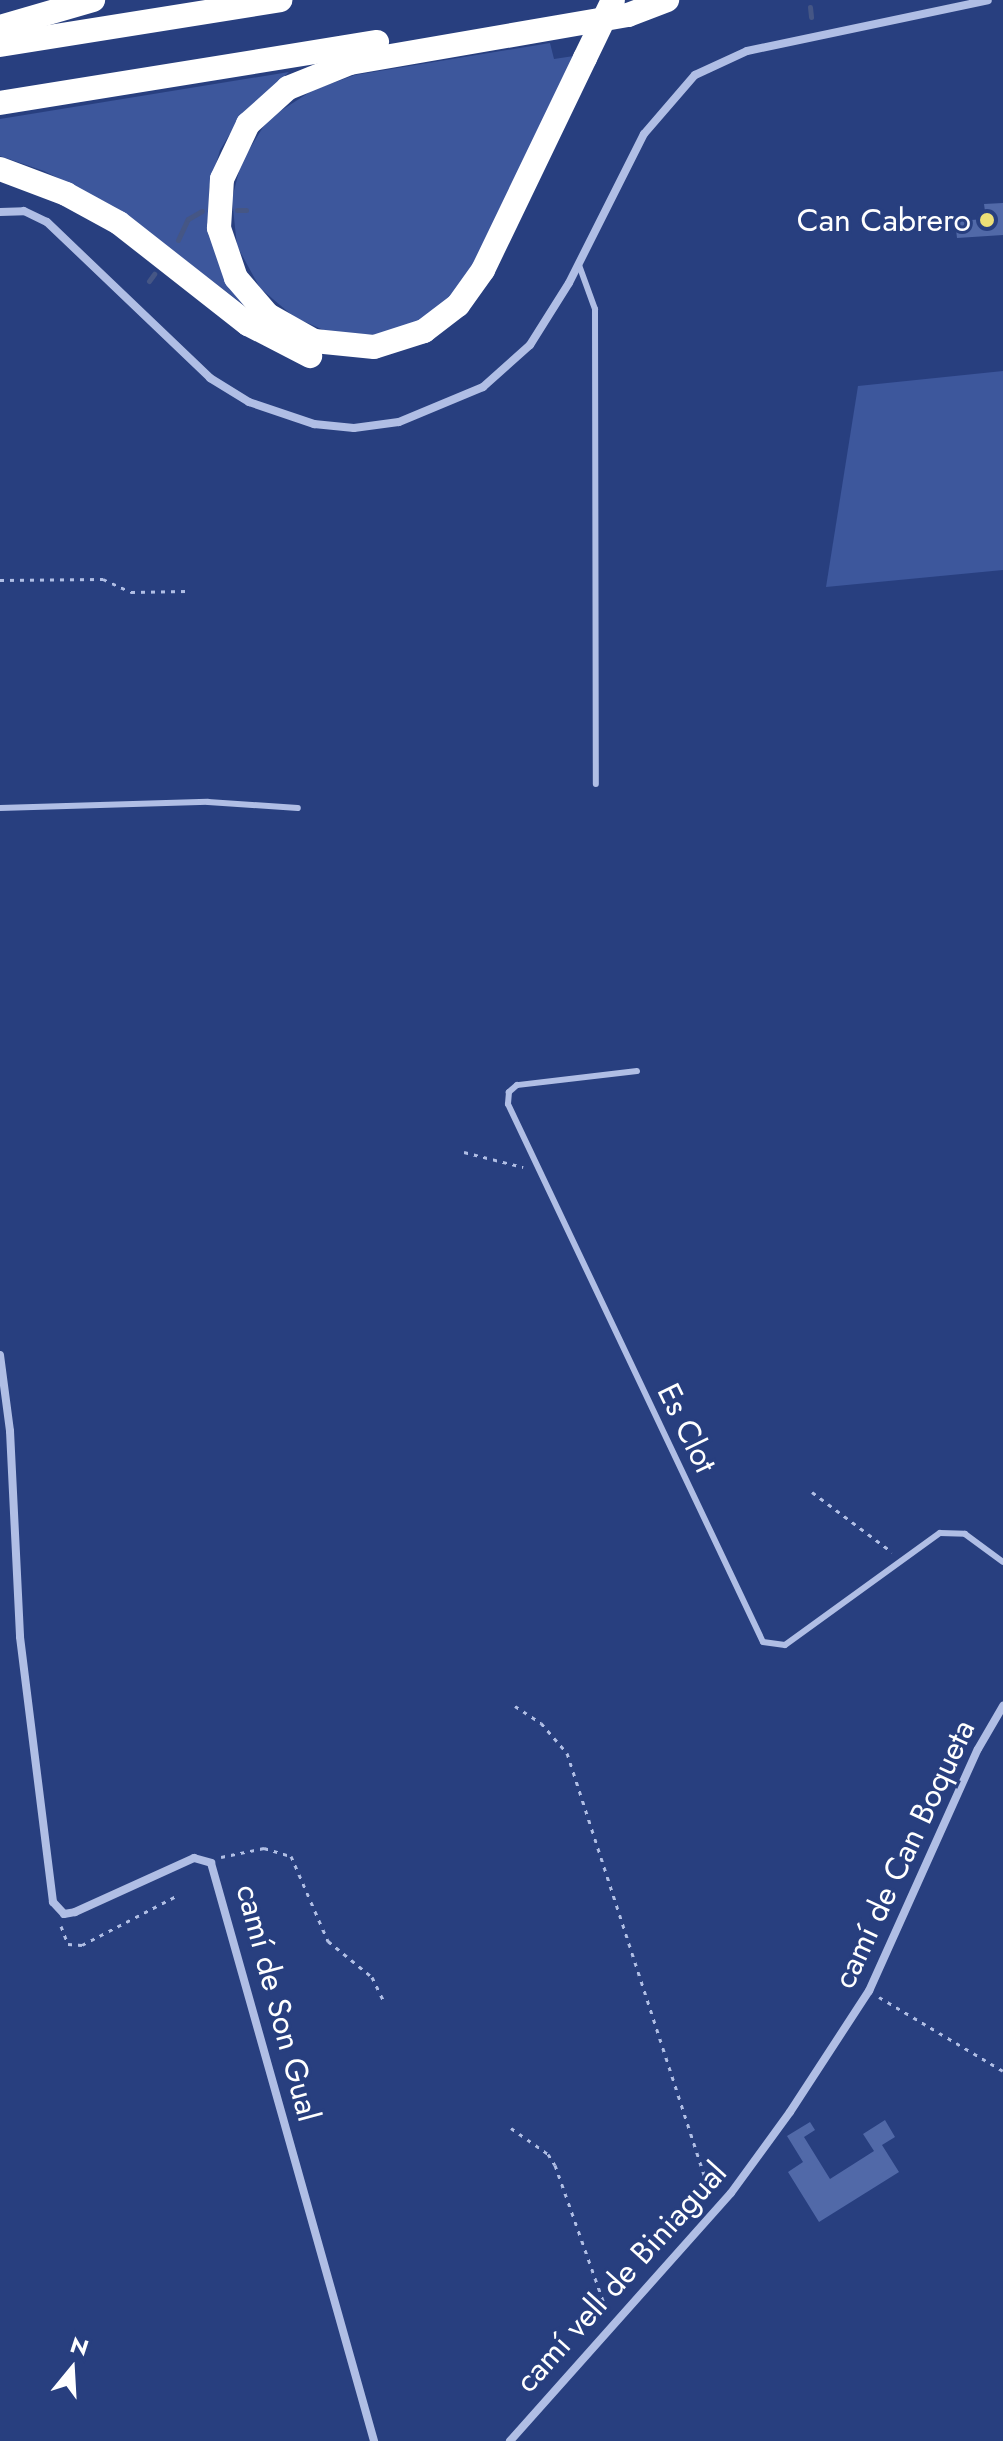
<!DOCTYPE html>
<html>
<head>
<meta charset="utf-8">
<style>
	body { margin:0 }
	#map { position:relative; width:1003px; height:2441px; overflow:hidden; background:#283f7f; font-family:Jost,sans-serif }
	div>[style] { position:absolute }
	.green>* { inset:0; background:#3d579c }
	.stream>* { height:5px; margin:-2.5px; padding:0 2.5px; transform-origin:2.5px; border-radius:2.5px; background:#455685 }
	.building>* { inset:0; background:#5169a8 }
	.path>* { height:3px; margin-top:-1.5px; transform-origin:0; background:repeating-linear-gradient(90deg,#b0bee5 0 4px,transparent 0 10px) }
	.lane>* { height:6px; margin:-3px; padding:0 3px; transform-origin:3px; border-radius:3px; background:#b0bee5 }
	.street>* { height:8px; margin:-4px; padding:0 4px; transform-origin:4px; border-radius:4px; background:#b0bee5 }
	.highway>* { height:24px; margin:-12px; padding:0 12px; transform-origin:12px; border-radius:12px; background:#fff }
	.highway-bridge>* { height:24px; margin:-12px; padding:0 12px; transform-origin:12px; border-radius:12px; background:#fff }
	.dots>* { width:22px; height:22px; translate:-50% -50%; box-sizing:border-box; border:4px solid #283f7f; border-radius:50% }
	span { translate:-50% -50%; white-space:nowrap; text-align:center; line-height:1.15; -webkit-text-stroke:6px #283f7f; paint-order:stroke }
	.poi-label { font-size:32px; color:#fff }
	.right { translate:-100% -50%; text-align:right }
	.street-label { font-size:32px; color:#fff }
	.north { position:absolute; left:32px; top:2329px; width:80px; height:80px; -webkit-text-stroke:6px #283f7f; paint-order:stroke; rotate:18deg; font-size:22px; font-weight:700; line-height:32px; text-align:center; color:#fff }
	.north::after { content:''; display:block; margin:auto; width:28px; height:36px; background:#fff; clip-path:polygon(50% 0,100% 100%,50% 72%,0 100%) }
</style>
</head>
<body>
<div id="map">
	<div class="green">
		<div style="clip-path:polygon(550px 43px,554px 59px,574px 56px,482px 253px,452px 299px,424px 320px,383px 335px,328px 332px,294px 317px,260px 288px,237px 246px,232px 199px,241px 163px,268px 119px,313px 90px,355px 75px)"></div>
		<div style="clip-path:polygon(289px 72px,239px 119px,220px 150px,209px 188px,209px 226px,244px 305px,115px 207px,44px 171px,0 156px,0 119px)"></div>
		<div style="clip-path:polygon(1003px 371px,1003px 570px,826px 587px,858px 386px)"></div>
	</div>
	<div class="stream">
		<div style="left:810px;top:7px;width:10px;rotate:84deg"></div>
		<div style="left:237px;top:210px;width:9px"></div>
		<div style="left:178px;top:240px;width:23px;rotate:-65deg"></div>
		<div style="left:188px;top:219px;width:16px;rotate:-30deg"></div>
		<div style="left:149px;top:281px;width:9px;rotate:-54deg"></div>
	</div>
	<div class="building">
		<div style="clip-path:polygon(1003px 203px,1003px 235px,957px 238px,955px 221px,986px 219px,984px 204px)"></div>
		<div style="clip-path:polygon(885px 2120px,895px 2137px,882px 2145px,899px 2172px,819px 2222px,788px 2172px,803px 2162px,787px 2136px,810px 2122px,815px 2130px,804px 2137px,830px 2179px,874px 2151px,863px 2134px)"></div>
	</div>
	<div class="path">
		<div style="left:0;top:580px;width:103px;rotate:-0.6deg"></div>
		<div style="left:103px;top:579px;width:31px;rotate:25deg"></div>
		<div style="left:131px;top:592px;width:56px;rotate:-1deg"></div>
		<div style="left:464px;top:1152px;width:61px;rotate:14.3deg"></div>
		<div style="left:812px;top:1492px;width:100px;rotate:36.9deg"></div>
		<div style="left:515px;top:1706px;width:31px;rotate:33deg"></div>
		<div style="left:541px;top:1723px;width:40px;rotate:49deg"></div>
		<div style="left:567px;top:1753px;width:465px;rotate:72deg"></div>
		<div style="left:221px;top:1857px;width:44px;rotate:-11.8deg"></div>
		<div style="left:264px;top:1848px;width:28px;rotate:17deg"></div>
		<div style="left:291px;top:1856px;width:93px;rotate:66.5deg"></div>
		<div style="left:328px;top:1941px;width:57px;rotate:39.3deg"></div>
		<div style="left:372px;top:1977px;width:25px;rotate:64deg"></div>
		<div style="left:61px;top:1926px;width:19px;rotate:69deg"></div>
		<div style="left:68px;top:1944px;width:14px;rotate:4deg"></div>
		<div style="left:82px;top:1945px;width:106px;rotate:-27.5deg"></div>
		<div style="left:879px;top:1997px;width:144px;rotate:30.8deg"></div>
		<div style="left:511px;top:2128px;width:45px;rotate:35.1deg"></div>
		<div style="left:548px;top:2154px;width:13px;rotate:58deg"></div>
		<div style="left:555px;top:2165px;width:156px;rotate:70.5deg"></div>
	</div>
	<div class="lane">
		<div style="left:579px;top:265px;width:47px;rotate:70deg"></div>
		<div style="left:595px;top:309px;width:475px;rotate:89.9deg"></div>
		<div style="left:0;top:808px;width:208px;rotate:-1.7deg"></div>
		<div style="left:208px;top:802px;width:90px;rotate:3.8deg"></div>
		<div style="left:637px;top:1071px;width:121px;rotate:173.3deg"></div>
		<div style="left:517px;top:1085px;width:11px;rotate:139deg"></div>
		<div style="left:509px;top:1092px;width:12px;rotate:95deg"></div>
		<div style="left:508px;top:1104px;width:595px;rotate:64.64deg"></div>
		<div style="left:763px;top:1642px;width:22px;rotate:8deg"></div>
		<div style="left:785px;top:1645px;width:191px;rotate:-35.9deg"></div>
		<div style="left:940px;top:1533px;width:25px;rotate:2deg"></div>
		<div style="left:965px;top:1534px;width:47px;rotate:36.4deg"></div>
	</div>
	<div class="street">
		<div style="left:0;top:212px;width:24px;rotate:-2deg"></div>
		<div style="left:24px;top:211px;width:25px;rotate:26deg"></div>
		<div style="left:47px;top:222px;width:226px;rotate:43.7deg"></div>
		<div style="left:210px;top:378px;width:46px;rotate:31.6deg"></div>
		<div style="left:249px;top:402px;width:69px;rotate:18.7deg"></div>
		<div style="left:314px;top:424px;width:40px;rotate:5.7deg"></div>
		<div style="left:354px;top:428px;width:45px;rotate:-7.6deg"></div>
		<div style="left:399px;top:422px;width:91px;rotate:-22.6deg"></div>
		<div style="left:483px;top:387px;width:63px;rotate:-41.8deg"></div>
		<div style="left:530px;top:345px;width:73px;rotate:-57.8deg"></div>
		<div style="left:569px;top:283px;width:167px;rotate:-63.3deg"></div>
		<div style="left:644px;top:134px;width:78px;rotate:-49.2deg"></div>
		<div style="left:695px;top:75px;width:57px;rotate:-24.8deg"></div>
		<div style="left:747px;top:51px;width:246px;rotate:-11.9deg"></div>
		<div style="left:0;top:1355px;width:77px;rotate:82.5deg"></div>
		<div style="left:10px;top:1431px;width:206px;rotate:87.2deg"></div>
		<div style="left:20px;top:1637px;width:267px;rotate:82.9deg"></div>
		<div style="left:53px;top:1902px;width:16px;rotate:47deg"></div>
		<div style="left:64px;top:1914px;width:11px;rotate:-10deg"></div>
		<div style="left:75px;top:1912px;width:131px;rotate:-24.4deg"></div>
		<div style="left:194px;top:1858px;width:18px;rotate:16deg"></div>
		<div style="left:211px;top:1863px;width:601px;rotate:74.25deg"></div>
		<div style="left:510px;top:2441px;width:332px;rotate:-48.3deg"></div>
		<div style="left:731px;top:2193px;width:100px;rotate:-53.9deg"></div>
		<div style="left:790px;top:2112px;width:145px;rotate:-56.9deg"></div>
		<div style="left:869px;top:1991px;width:265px;rotate:-65.8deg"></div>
		<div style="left:978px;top:1749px;width:50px;rotate:-59.8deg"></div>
	</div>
	<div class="highway">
		<div style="left:0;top:27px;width:97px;rotate:-16.2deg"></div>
		<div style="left:0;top:45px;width:284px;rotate:-9.1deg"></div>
		<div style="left:585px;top:58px;width:235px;rotate:115.7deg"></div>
		<div style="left:483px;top:270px;width:43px;rotate:125.5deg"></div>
		<div style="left:458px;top:305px;width:43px;rotate:142.6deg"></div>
		<div style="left:424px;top:331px;width:52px;rotate:162.3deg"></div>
		<div style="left:374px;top:347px;width:60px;rotate:-174.3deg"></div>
		<div style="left:314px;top:341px;width:53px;rotate:-150.5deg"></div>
		<div style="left:268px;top:315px;width:49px;rotate:-130.9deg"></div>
		<div style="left:236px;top:278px;width:53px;rotate:-108.8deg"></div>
		<div style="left:219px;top:228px;width:49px;rotate:-86.5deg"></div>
		<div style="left:222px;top:179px;width:61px;rotate:-64.7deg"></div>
		<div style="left:248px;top:124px;width:54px;rotate:-42deg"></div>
		<div style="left:288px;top:88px;width:67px;rotate:-22deg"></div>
		<div style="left:350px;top:63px;width:282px;rotate:-9.8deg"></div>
		<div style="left:628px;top:15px;width:42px;rotate:-21deg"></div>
		<div style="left:0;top:103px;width:382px;rotate:-9.2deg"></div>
		<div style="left:0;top:169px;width:71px;rotate:20.7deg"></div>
		<div style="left:66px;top:194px;width:60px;rotate:28.7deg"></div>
		<div style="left:119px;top:223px;width:164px;rotate:38.1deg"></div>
		<div style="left:248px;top:324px;width:70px;rotate:27.3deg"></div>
	</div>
	<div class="highway-bridge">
		<div style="left:585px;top:58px;width:64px;rotate:-64.2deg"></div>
	</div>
	<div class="dots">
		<div style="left:987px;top:220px;background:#ecdf77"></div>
	</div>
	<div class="poi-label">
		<span class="right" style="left:971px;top:220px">Can Cabrero</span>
	</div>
	<div class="street-label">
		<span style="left:687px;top:1428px;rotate:64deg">Es Clot</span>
		<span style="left:904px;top:1854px;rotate:-65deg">camí de Can Boqueta</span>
		<span style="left:278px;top:2003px;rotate:75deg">camí de Son Gual</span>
		<span style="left:621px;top:2277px;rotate:-48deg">camí vell de Biniagual</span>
	</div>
	<div class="north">N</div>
</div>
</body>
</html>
